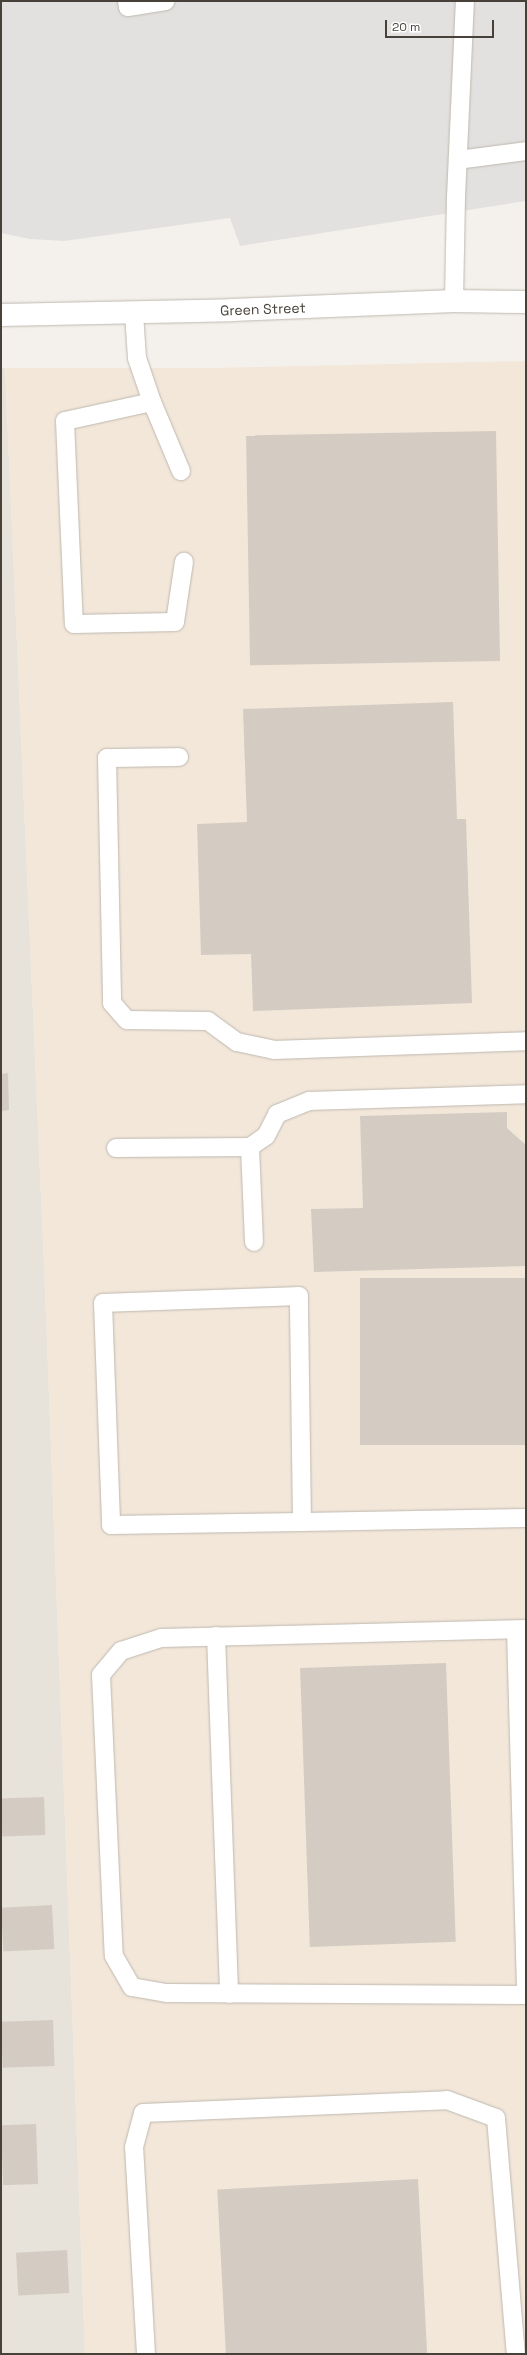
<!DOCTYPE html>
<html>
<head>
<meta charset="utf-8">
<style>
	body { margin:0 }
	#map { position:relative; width:527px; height:2355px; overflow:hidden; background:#f4f1ec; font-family:"Space Grotesk",sans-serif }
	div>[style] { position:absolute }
	.residential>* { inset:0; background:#e7e2da }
	.commercial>* { inset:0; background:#f3e7da }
	.parking>* { inset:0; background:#e3e1df }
	.building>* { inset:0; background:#d4ccc2; transform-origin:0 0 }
	.roads { filter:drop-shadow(0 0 1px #beb8af) drop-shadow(0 0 1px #beb8af) }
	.lane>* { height:18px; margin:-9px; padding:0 9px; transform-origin:9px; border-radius:9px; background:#fff }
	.street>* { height:22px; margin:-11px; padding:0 11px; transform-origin:11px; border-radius:11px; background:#fff }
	span { translate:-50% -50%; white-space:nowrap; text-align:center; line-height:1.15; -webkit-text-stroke:3px #fff; paint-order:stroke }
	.street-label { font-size:14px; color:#47413a }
	.frame { position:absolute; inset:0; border:2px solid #47413a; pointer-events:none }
	.scale { position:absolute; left:385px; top:20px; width:109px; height:18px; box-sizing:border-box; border:2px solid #47413a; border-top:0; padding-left:5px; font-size:12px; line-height:14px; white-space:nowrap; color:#47413a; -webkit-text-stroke:3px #fff; paint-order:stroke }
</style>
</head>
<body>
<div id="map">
	<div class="residential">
		<div style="clip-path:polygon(1px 368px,5px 368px,45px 1288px,85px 2354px,1px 2354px)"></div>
	</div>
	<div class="commercial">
		<div style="clip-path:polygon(526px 361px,526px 2354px,85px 2354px,45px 1288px,5px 368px,206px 368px)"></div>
	</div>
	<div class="parking">
		<div style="clip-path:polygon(1px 1px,526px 1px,526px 201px,240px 246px,230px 218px,64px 241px,30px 239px,1px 233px)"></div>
	</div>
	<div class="building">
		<div style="left:496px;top:431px;width:230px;height:250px;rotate:89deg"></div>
		<div style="clip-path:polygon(453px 702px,457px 819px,466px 819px,472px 1003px,253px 1011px,251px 954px,201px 955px,197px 824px,247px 822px,243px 709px)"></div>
		<div style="clip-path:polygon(8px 1073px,9px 1110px,1px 1111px,1px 1074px)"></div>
		<div style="clip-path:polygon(507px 1112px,507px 1128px,526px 1145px,526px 1266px,314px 1272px,311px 1209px,363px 1208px,360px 1116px)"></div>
		<div style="left:526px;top:1278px;width:167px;height:166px;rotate:90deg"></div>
		<div style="left:446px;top:1663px;width:279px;height:146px;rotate:88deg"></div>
		<div style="left:44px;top:1797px;width:38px;height:43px;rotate:88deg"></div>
		<div style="left:52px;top:1905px;width:44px;height:51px;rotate:87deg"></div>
		<div style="left:53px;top:2020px;width:46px;height:52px;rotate:88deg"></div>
		<div style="left:36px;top:2124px;width:60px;height:35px;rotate:88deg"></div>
		<div style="left:418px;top:2179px;width:175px;height:201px;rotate:87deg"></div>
		<div style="left:67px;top:2250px;width:43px;height:51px;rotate:87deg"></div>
	</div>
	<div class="roads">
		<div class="lane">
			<div style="left:127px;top:1px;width:6px;rotate:81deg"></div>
			<div style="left:128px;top:7px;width:38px;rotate:-9deg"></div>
			<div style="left:458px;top:160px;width:69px;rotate:-7.5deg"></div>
			<div style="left:454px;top:301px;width:104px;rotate:-88.9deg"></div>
			<div style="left:456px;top:197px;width:196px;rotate:-87.4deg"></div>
			<div style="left:134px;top:313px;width:45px;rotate:86.2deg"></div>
			<div style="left:137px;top:358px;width:46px;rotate:71.2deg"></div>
			<div style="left:152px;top:402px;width:75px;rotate:67.2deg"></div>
			<div style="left:152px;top:402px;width:89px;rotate:167.7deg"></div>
			<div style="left:65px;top:421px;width:203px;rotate:87.5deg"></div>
			<div style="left:74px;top:624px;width:101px;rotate:-1.1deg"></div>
			<div style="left:175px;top:622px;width:61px;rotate:-81.5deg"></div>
			<div style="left:179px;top:757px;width:72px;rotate:179.2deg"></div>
			<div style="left:107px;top:758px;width:245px;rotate:88.8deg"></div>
			<div style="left:112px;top:1003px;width:23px;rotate:49deg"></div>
			<div style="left:127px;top:1020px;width:81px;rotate:0.7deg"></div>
			<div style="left:208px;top:1021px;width:36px;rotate:36deg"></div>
			<div style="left:237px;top:1042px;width:38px;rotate:12deg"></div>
			<div style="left:274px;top:1050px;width:252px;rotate:-2deg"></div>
			<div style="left:250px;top:1147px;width:95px;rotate:87.6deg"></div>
			<div style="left:116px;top:1148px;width:134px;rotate:-0.4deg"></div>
			<div style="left:250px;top:1147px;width:19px;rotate:-35deg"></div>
			<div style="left:266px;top:1136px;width:25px;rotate:-63deg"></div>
			<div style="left:277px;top:1114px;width:35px;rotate:-22deg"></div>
			<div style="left:309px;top:1101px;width:217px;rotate:-1.8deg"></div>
			<div style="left:302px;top:1522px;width:226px;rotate:-90.8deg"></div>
			<div style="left:299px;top:1296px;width:196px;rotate:178deg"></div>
			<div style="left:103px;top:1303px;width:222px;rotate:87.9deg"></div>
			<div style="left:111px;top:1525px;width:191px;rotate:-0.9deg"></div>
			<div style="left:302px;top:1522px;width:224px;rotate:-1deg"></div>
			<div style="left:526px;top:1629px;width:365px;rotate:178.6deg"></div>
			<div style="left:161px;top:1638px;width:42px;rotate:162deg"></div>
			<div style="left:121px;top:1651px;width:31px;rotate:130deg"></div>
			<div style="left:101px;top:1675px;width:281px;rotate:87.4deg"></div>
			<div style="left:114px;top:1956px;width:36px;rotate:60deg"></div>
			<div style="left:132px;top:1987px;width:36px;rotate:10deg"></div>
			<div style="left:167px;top:1993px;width:359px;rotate:0.3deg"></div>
			<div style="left:516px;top:1630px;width:365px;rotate:88.4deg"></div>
			<div style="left:216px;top:1636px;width:358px;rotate:87.9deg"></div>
			<div style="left:146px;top:2354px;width:207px;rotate:-93.3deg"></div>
			<div style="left:134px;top:2147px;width:35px;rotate:-75deg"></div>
			<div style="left:143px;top:2113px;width:304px;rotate:-2.4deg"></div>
			<div style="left:447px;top:2100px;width:52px;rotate:20.2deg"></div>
			<div style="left:496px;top:2118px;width:237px;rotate:85.2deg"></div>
		</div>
		<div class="street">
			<div style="left:1px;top:315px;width:231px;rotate:-1.2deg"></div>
			<div style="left:232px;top:310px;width:222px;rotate:-2.3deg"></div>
			<div style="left:454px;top:301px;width:72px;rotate:0.8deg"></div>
		</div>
	</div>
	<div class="street-label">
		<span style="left:263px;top:309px;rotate:-2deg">Green Street</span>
	</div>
	<div class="frame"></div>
	<div class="scale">20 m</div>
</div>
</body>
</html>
